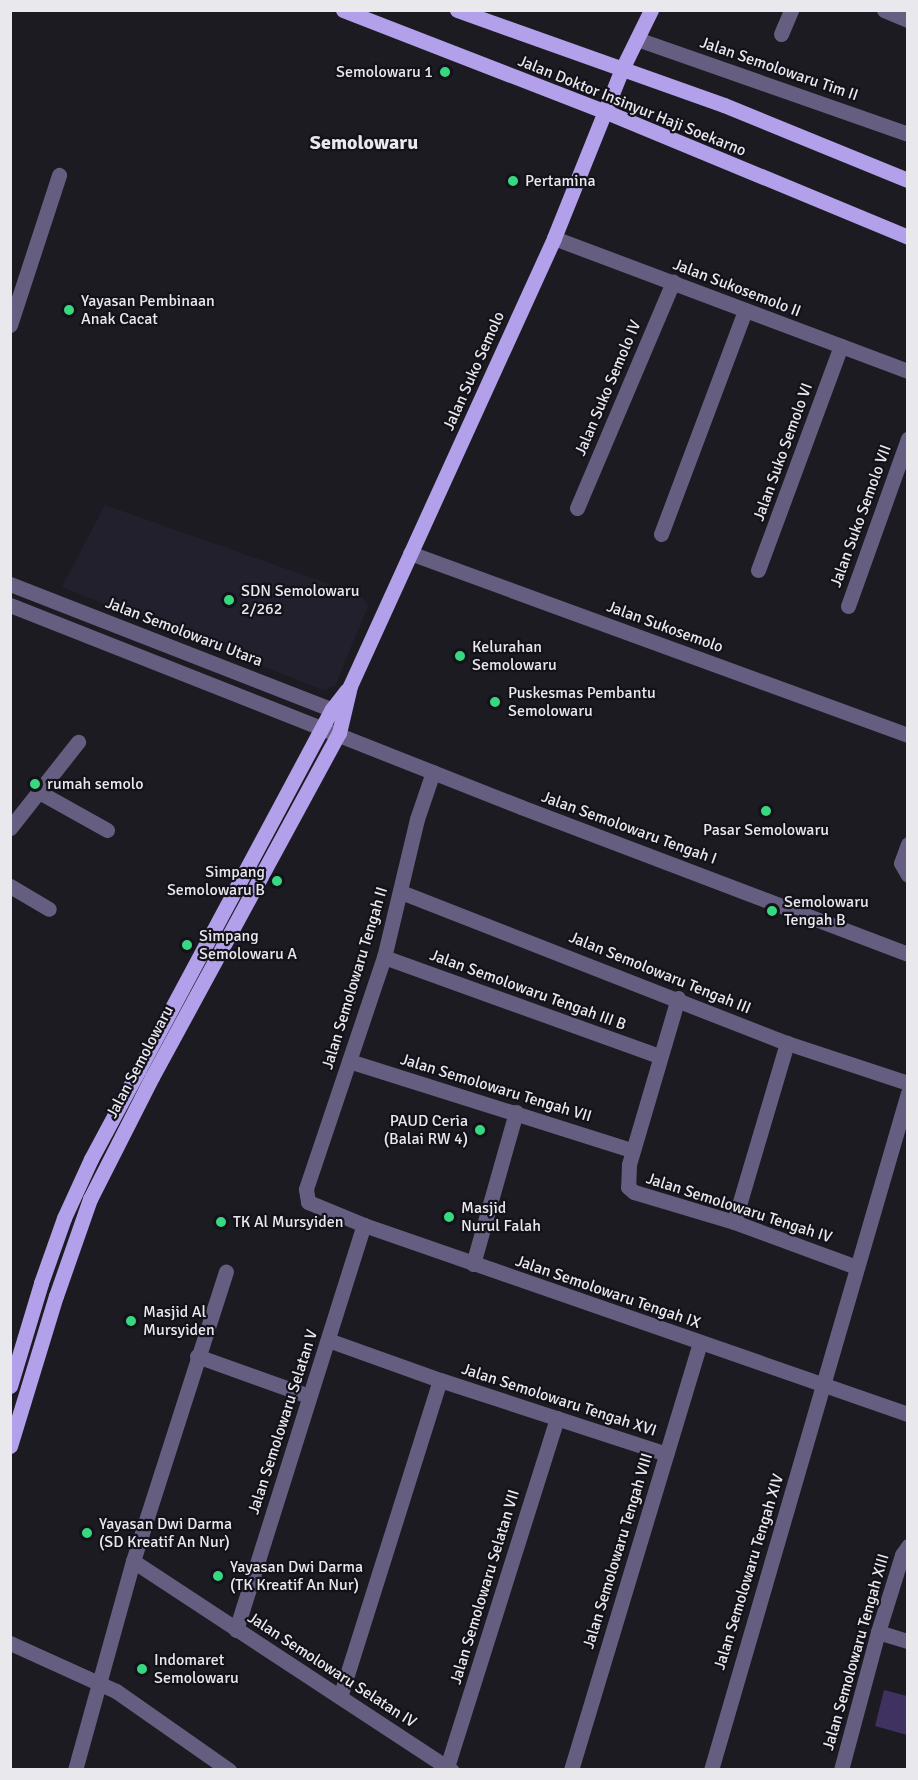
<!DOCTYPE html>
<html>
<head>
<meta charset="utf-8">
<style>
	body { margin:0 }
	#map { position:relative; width:918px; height:1780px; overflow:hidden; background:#1c1b22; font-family:Signika,sans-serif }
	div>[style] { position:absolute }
	.built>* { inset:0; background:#23202d }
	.green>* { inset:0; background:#3f3260 }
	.minor>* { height:15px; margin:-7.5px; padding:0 7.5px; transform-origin:7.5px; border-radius:7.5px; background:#665e81 }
	.major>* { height:15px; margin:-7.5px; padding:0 7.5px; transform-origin:7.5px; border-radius:7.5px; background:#b3a0ea }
	.dots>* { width:16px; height:16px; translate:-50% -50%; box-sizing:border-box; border:3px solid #131119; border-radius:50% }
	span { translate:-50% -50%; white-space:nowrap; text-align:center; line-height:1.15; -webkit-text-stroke:4.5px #131119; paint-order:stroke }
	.street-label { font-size:16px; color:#e9e8ed }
	.poi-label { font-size:16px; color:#e9e8ed }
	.right { translate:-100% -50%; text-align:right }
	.left { translate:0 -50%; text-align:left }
	.quarter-label { font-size:20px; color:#e9e8ed; font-weight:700 }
	.frame { position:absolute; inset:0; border:12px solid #e9e8ed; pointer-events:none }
</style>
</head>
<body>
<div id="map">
	<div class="built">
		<div style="clip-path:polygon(105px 505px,360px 595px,368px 606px,335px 686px,323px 690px,62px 587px)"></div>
	</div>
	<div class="green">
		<div style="clip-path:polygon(884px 1690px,907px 1696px,907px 1735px,875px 1726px)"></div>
	</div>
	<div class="minor">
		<div style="left:884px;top:10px;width:26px;rotate:23deg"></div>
		<div style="left:781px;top:34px;width:26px;rotate:-67deg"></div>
		<div style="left:637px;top:39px;width:287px;rotate:19.3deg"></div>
		<div style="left:554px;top:238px;width:378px;rotate:20.6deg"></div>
		<div style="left:10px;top:325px;width:158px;rotate:-71.9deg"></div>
		<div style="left:577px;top:508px;width:246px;rotate:-67deg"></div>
		<div style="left:661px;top:534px;width:239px;rotate:-69.4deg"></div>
		<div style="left:410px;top:553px;width:530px;rotate:20.08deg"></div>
		<div style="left:758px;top:570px;width:239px;rotate:-69.7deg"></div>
		<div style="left:10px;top:584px;width:357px;rotate:21.3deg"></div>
		<div style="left:10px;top:605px;width:549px;rotate:21.57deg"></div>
		<div style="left:521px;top:807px;width:414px;rotate:20.8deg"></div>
		<div style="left:848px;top:606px;width:178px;rotate:-70.3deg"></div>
		<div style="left:433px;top:772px;width:50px;rotate:108.8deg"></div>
		<div style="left:417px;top:819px;width:142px;rotate:103.4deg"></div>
		<div style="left:384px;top:957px;width:245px;rotate:108.6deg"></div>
		<div style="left:306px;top:1189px;width:13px;rotate:81deg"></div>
		<div style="left:308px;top:1202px;width:61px;rotate:22.3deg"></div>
		<div style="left:364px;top:1225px;width:576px;rotate:19.16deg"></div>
		<div style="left:39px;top:792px;width:78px;rotate:29.2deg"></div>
		<div style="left:10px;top:828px;width:110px;rotate:-51.7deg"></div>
		<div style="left:908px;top:844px;width:20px;rotate:110deg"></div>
		<div style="left:901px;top:863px;width:14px;rotate:60deg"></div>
		<div style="left:10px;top:886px;width:45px;rotate:30.5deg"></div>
		<div style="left:401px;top:892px;width:414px;rotate:21.4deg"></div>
		<div style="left:787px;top:1043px;width:127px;rotate:18.3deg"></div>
		<div style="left:384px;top:957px;width:292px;rotate:19.8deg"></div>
		<div style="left:678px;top:998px;width:173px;rotate:106.4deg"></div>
		<div style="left:629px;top:1164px;width:23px;rotate:92deg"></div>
		<div style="left:628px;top:1187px;width:8px;rotate:40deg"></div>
		<div style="left:634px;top:1192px;width:104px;rotate:16.7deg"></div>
		<div style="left:734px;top:1222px;width:130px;rotate:20.2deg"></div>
		<div style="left:349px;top:1061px;width:297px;rotate:17.5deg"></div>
		<div style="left:734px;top:1222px;width:187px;rotate:-73.5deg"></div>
		<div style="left:473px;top:1264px;width:158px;rotate:-74.2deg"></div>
		<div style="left:328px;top:1340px;width:119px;rotate:19.7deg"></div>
		<div style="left:440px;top:1380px;width:238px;rotate:18.1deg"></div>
		<div style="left:197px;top:1356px;width:119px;rotate:19.7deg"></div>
		<div style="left:133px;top:1561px;width:381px;rotate:33.3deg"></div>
		<div style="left:236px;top:1630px;width:425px;rotate:-72.5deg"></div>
		<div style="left:878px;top:1632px;width:31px;rotate:17deg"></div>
		<div style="left:10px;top:1643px;width:116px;rotate:24.4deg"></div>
		<div style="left:116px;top:1691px;width:138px;rotate:35deg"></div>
		<div style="left:340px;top:1697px;width:332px;rotate:-72.5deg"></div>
		<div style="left:447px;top:1767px;width:366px;rotate:-72.5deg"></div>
		<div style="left:75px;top:1770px;width:217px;rotate:-74.5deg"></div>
		<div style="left:133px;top:1561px;width:304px;rotate:-72.2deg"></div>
		<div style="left:571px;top:1770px;width:445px;rotate:-73.2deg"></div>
		<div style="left:711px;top:1770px;width:705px;rotate:-73.78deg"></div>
		<div style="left:841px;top:1770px;width:143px;rotate:-75deg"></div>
		<div style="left:878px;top:1632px;width:81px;rotate:-72.7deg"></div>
		<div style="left:902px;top:1555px;width:11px;rotate:-56deg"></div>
	</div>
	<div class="major">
		<div style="left:343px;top:10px;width:280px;rotate:21.2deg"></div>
		<div style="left:604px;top:111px;width:329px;rotate:22.5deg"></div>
		<div style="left:457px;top:10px;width:283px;rotate:19.6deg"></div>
		<div style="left:724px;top:105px;width:199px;rotate:22.2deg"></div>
		<div style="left:10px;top:1386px;width:108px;rotate:-73.2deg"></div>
		<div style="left:41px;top:1283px;width:69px;rotate:-70.5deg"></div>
		<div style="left:64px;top:1218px;width:65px;rotate:-65.4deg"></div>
		<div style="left:91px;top:1159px;width:510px;rotate:-61.83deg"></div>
		<div style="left:332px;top:709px;width:24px;rotate:-52deg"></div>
		<div style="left:10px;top:1446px;width:157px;rotate:-73deg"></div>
		<div style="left:56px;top:1296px;width:103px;rotate:-70.7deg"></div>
		<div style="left:90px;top:1199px;width:137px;rotate:-63.1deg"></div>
		<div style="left:152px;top:1077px;width:392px;rotate:-61.5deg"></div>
		<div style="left:339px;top:733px;width:48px;rotate:-76.8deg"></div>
		<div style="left:350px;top:686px;width:492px;rotate:-65.5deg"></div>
		<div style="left:554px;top:238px;width:182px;rotate:-68.1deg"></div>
		<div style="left:622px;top:69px;width:66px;rotate:-63.8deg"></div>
	</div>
	<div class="dots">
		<div style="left:445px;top:72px;background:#37d880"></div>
		<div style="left:513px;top:181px;background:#37d880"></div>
		<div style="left:69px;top:310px;background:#37d880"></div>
		<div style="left:229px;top:600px;background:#37d880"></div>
		<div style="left:460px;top:656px;background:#37d880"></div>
		<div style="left:495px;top:702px;background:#37d880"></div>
		<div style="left:35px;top:784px;background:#37d880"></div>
		<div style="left:766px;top:811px;background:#37d880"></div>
		<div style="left:277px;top:881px;background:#37d880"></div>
		<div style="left:772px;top:911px;background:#37d880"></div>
		<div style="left:187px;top:945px;background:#37d880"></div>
		<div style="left:480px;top:1130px;background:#37d880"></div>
		<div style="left:449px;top:1217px;background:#37d880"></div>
		<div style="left:221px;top:1222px;background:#37d880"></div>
		<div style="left:131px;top:1321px;background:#37d880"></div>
		<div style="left:87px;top:1533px;background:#37d880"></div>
		<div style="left:218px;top:1576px;background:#37d880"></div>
		<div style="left:142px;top:1669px;background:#37d880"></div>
	</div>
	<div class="street-label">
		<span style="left:779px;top:69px;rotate:19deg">Jalan Semolowaru Tim II</span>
		<span style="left:632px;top:106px;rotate:22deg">Jalan Doktor Insinyur Haji Soekarno</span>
		<span style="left:737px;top:288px;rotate:21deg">Jalan Sukosemolo II</span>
		<span style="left:474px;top:371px;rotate:-66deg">Jalan Suko Semolo</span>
		<span style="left:608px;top:388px;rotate:-67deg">Jalan Suko Semolo IV</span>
		<span style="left:783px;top:452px;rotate:-70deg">Jalan Suko Semolo VI</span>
		<span style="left:861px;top:516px;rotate:-70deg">Jalan Suko Semolo VII</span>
		<span style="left:665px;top:627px;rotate:20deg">Jalan Sukosemolo</span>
		<span style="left:184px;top:632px;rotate:21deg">Jalan Semolowaru Utara</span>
		<span style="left:629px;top:828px;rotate:20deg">Jalan Semolowaru Tengah I</span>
		<span style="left:660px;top:973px;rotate:22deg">Jalan Semolowaru Tengah III</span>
		<span style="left:355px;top:978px;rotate:-73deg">Jalan Semolowaru Tengah II</span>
		<span style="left:528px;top:990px;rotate:20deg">Jalan Semolowaru Tengah III B</span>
		<span style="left:140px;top:1062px;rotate:-62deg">Jalan Semolowaru</span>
		<span style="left:496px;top:1088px;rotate:17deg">Jalan Semolowaru Tengah VII</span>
		<span style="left:739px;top:1208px;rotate:18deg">Jalan Semolowaru Tengah IV</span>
		<span style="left:608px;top:1292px;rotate:19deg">Jalan Semolowaru Tengah IX</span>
		<span style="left:559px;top:1400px;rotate:18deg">Jalan Semolowaru Tengah XVI</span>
		<span style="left:283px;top:1422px;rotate:-72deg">Jalan Semolowaru Selatan V</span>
		<span style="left:618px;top:1551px;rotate:-73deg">Jalan Semolowaru Tengah VIII</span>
		<span style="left:749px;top:1572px;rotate:-73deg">Jalan Semolowaru Tengah XIV</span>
		<span style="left:485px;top:1587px;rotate:-73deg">Jalan Semolowaru Selatan VII</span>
		<span style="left:856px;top:1652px;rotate:-74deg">Jalan Semolowaru Tengah XIII</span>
		<span style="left:332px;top:1670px;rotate:33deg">Jalan Semolowaru Selatan IV</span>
	</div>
	<div class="poi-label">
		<span class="right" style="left:433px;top:72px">Semolowaru 1</span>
		<span class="left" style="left:525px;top:181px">Pertamina</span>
		<span class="left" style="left:81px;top:310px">Yayasan Pembinaan<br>Anak Cacat</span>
		<span class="left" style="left:241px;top:600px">SDN Semolowaru<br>2/262</span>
		<span class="left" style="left:472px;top:656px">Kelurahan<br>Semolowaru</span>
		<span class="left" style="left:508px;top:702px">Puskesmas Pembantu<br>Semolowaru</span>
		<span class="left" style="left:47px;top:784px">rumah semolo</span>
		<span style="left:766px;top:830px">Pasar Semolowaru</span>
		<span class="right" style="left:265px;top:881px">Simpang<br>Semolowaru B</span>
		<span class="left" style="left:784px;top:911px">Semolowaru<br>Tengah B</span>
		<span class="left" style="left:199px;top:945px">Simpang<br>Semolowaru A</span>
		<span class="right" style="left:468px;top:1130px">PAUD Ceria<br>(Balai RW 4)</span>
		<span class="left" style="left:461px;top:1217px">Masjid<br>Nurul Falah</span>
		<span class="left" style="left:233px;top:1222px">TK Al Mursyiden</span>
		<span class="left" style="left:143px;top:1321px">Masjid Al<br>Mursyiden</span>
		<span class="left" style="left:99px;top:1533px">Yayasan Dwi Darma<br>(SD Kreatif An Nur)</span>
		<span class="left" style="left:230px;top:1576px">Yayasan Dwi Darma<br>(TK Kreatif An Nur)</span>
		<span class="left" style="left:154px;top:1669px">Indomaret<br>Semolowaru</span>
	</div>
	<div class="quarter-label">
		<span style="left:364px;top:142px">Semolowaru</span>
	</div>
	<div class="frame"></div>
</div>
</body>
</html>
